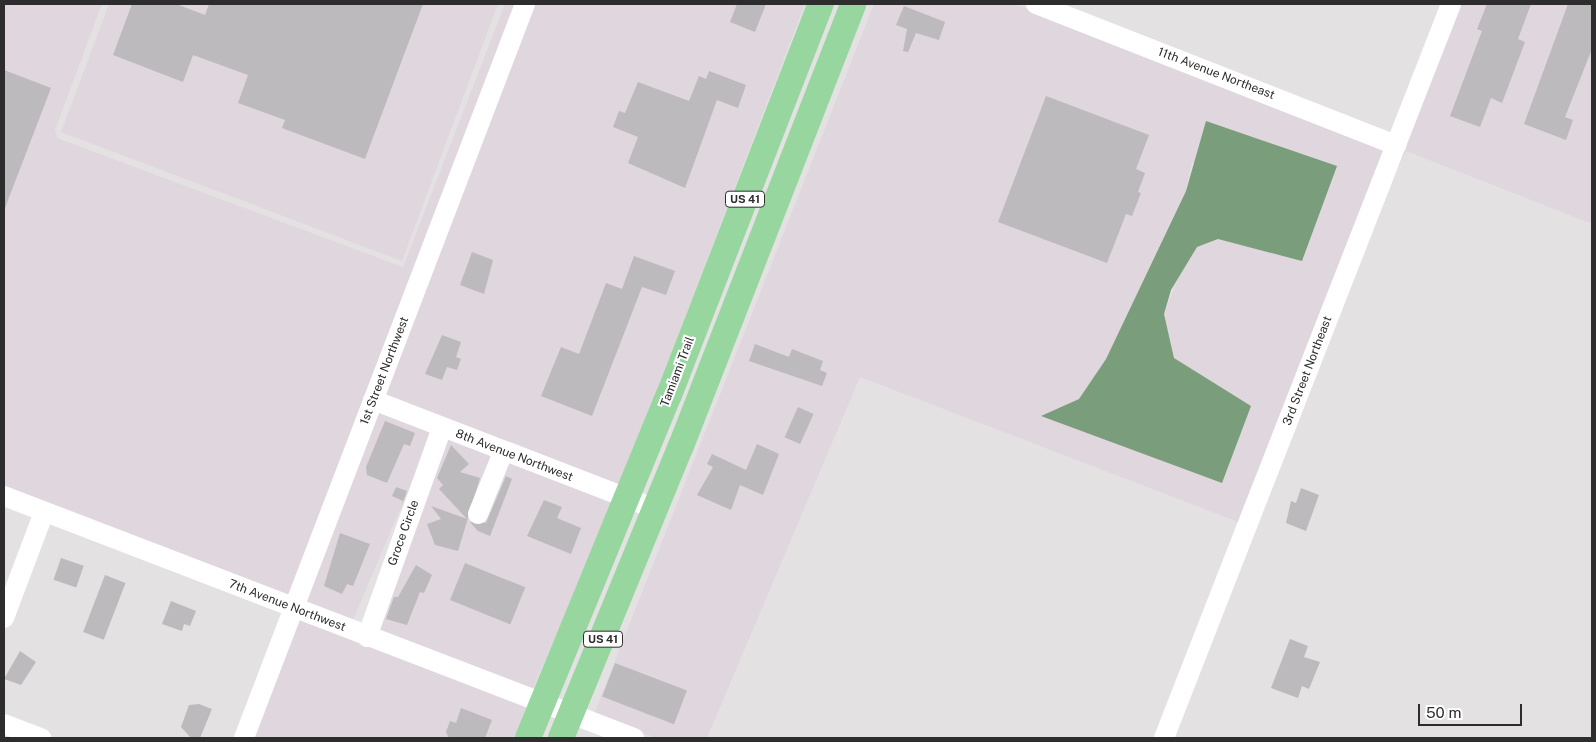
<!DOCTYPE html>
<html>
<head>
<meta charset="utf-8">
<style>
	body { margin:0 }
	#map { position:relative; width:1596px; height:742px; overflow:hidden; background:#e4e1e3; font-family:"Public Sans",sans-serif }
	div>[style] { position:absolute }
	.built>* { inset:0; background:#e0d6de; transform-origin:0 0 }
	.water>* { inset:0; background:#7a9e7b }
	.building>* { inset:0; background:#bcbabc; transform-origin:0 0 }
	.minor>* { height:20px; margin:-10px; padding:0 10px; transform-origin:10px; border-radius:10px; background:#fff }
	.major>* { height:26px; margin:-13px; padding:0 13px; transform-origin:13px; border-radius:13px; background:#97d79f }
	span { translate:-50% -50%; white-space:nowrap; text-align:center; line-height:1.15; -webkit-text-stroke:4px #fff; paint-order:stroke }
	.shield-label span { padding:1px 4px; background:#fff; border:1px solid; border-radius:4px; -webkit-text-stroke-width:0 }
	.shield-label { font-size:11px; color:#2e2d2e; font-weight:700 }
	.street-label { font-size:12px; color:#2e2d2e }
	.frame { position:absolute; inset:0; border:5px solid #2e2d2e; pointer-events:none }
	.scale { position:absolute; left:1418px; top:704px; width:104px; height:22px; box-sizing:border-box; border:2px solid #2e2d2e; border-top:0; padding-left:6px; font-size:15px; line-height:18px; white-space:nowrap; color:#2e2d2e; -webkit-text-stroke:4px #fff; paint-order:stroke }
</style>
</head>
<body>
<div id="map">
	<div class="built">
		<div style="clip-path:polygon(4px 4px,102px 4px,55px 130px,57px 138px,403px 267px,505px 4px,517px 4px,291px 598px,4px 488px)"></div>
		<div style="clip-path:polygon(109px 4px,498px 4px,402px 261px,61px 132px)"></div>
		<div style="clip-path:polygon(532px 4px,805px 4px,620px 487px,383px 395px)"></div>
		<div style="clip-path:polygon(evenodd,874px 4px,1014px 4px,1387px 150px,1241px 523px,860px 377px,707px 738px,656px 738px,594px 714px,874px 4px,1192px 162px,1302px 260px,1240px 242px,1218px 239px,1197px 247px,1184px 263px,1164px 314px,1174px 358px,1196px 372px,1062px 422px,1042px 416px,1079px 399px,1106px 359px,1186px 190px,1192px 162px)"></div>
		<div style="clip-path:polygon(1459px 4px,1592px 4px,1592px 224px,1406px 151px,1383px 198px)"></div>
		<div style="left:377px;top:410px;width:60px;height:206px;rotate:23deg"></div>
		<div style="clip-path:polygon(446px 439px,493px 457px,468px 519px,481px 524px,506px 462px,614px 502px,531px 693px,376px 632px)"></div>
		<div style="clip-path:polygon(299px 618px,526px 708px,514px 738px,251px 738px)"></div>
	</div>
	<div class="water">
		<div style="clip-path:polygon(1206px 121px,1337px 166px,1302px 261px,1218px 239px,1197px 247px,1171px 290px,1164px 314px,1174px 358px,1251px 406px,1222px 483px,1041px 416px,1079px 399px,1106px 359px,1186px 191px)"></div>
	</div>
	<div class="building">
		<div style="clip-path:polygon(132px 4px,176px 4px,205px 15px,209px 4px,423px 4px,365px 159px,282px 128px,285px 120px,238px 103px,248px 75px,193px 55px,183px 82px,113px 55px)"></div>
		<div style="clip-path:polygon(737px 4px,766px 4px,755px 32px,730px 22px)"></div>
		<div style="clip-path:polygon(1487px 4px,1531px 4px,1518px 39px,1525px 42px,1502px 103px,1491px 98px,1480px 127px,1450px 116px,1482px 31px,1477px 29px)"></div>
		<div style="clip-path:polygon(1568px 4px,1592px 4px,1592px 49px,1565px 117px,1573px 120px,1566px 140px,1524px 124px)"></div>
		<div style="clip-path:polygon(904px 6px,945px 22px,939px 40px,916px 33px,908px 52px,903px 51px,907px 29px,896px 25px)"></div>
		<div style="clip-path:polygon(4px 70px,51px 88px,5px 208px,4px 208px)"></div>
		<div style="clip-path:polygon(709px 71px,746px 85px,738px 108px,717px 100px,685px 188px,628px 163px,638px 137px,613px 127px,619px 111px,625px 113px,638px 82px,689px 101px,699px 76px,706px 79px)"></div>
		<div style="clip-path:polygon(1046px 96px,1149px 135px,1136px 169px,1145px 173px,1138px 192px,1141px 193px,1132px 216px,1126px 214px,1107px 263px,998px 222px)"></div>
		<div style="clip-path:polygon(472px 252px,493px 260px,484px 294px,460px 285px)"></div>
		<div style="clip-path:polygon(634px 256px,675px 271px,666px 295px,642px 287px,592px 416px,541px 396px,561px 347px,579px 354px,606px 283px,622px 289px)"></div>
		<div style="clip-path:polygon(442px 335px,461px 342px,456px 357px,461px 359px,457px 370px,447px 367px,442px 380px,425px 374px)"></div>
		<div style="clip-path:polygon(755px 344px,789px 357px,792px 349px,823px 361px,820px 370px,827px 373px,822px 386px,749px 361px)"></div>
		<div style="left:798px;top:407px;width:17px;height:33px;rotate:24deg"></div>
		<div style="clip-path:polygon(385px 421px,415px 433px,410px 446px,404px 444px,387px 483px,367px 475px,366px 467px)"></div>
		<div style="clip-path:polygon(757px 444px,779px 454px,763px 495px,740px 485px,731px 510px,697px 495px,713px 467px,707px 464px,712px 454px,746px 470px)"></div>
		<div style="clip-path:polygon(451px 445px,469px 464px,460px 472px,480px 478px,458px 551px,435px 545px,427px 524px,441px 519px,431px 506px,467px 519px,439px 489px,443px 485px,437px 478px)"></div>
		<div style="clip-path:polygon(506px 476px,512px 479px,490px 536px,478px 531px,470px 522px,486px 523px)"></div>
		<div style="clip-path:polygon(396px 487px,407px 491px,400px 511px,403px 501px,392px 496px)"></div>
		<div style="clip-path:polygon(1301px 488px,1319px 495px,1306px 531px,1286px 523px,1291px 501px,1296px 503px)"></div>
		<div style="clip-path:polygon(544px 500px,562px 507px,557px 518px,581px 528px,571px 554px,527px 536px)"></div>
		<div style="clip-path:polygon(340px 533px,370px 544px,353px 586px,347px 584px,342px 594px,324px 586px)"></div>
		<div style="left:61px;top:558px;width:24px;height:23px;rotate:19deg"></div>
		<div style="left:465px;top:563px;width:65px;height:40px;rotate:22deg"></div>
		<div style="clip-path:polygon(416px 565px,432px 575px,424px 593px,420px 592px,407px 625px,386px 619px,394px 597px,398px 597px)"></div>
		<div style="left:105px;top:575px;width:22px;height:61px;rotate:21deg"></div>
		<div style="clip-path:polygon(171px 601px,196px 611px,190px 626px,184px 624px,182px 631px,162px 624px)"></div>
		<div style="clip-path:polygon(1290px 639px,1308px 646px,1304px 657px,1320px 662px,1309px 689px,1302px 686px,1298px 698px,1271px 688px)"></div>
		<div style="clip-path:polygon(20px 651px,36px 662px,21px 685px,4px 679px)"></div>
		<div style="left:615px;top:663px;width:77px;height:36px;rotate:21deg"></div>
		<div style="clip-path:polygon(199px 704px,212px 709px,200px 738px,191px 738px,181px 727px,189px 705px)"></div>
		<div style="clip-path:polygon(461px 708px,492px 720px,485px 738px,449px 738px,446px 732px,450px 721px,456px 723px)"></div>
	</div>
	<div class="minor">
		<div style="left:1036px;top:4px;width:387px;rotate:21.4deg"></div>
		<div style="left:373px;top:400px;width:303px;rotate:21.1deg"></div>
		<div style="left:4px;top:496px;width:675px;rotate:21.01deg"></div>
		<div style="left:478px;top:514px;width:67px;rotate:-68deg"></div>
		<div style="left:4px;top:618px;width:113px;rotate:-69.3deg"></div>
		<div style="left:367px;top:637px;width:222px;rotate:-70.3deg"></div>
		<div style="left:4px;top:724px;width:40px;rotate:21deg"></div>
		<div style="left:244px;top:738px;width:786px;rotate:-69.05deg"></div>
		<div style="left:1164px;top:738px;width:788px;rotate:-68.64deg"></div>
	</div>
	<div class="major">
		<div style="left:528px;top:738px;width:371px;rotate:-67.7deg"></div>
		<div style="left:669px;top:395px;width:420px;rotate:-68.8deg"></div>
		<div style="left:561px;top:738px;width:316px;rotate:-67.7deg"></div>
		<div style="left:681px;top:446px;width:474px;rotate:-68.7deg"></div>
	</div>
	<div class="shield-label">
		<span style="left:745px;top:199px">US 41</span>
		<span style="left:603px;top:639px">US 41</span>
	</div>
	<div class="street-label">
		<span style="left:1216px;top:74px;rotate:21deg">11th Avenue Northeast</span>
		<span style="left:385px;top:371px;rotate:-69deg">1st Street Northwest</span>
		<span style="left:1308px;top:371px;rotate:-69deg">3rd Street Northeast</span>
		<span style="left:678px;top:372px;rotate:-69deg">Tamiami Trail</span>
		<span style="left:514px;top:456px;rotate:21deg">8th Avenue Northwest</span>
		<span style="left:404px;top:533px;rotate:-70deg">Groce Circle</span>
		<span style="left:287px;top:606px;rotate:21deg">7th Avenue Northwest</span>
	</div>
	<div class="frame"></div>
	<div class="scale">50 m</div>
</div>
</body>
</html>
